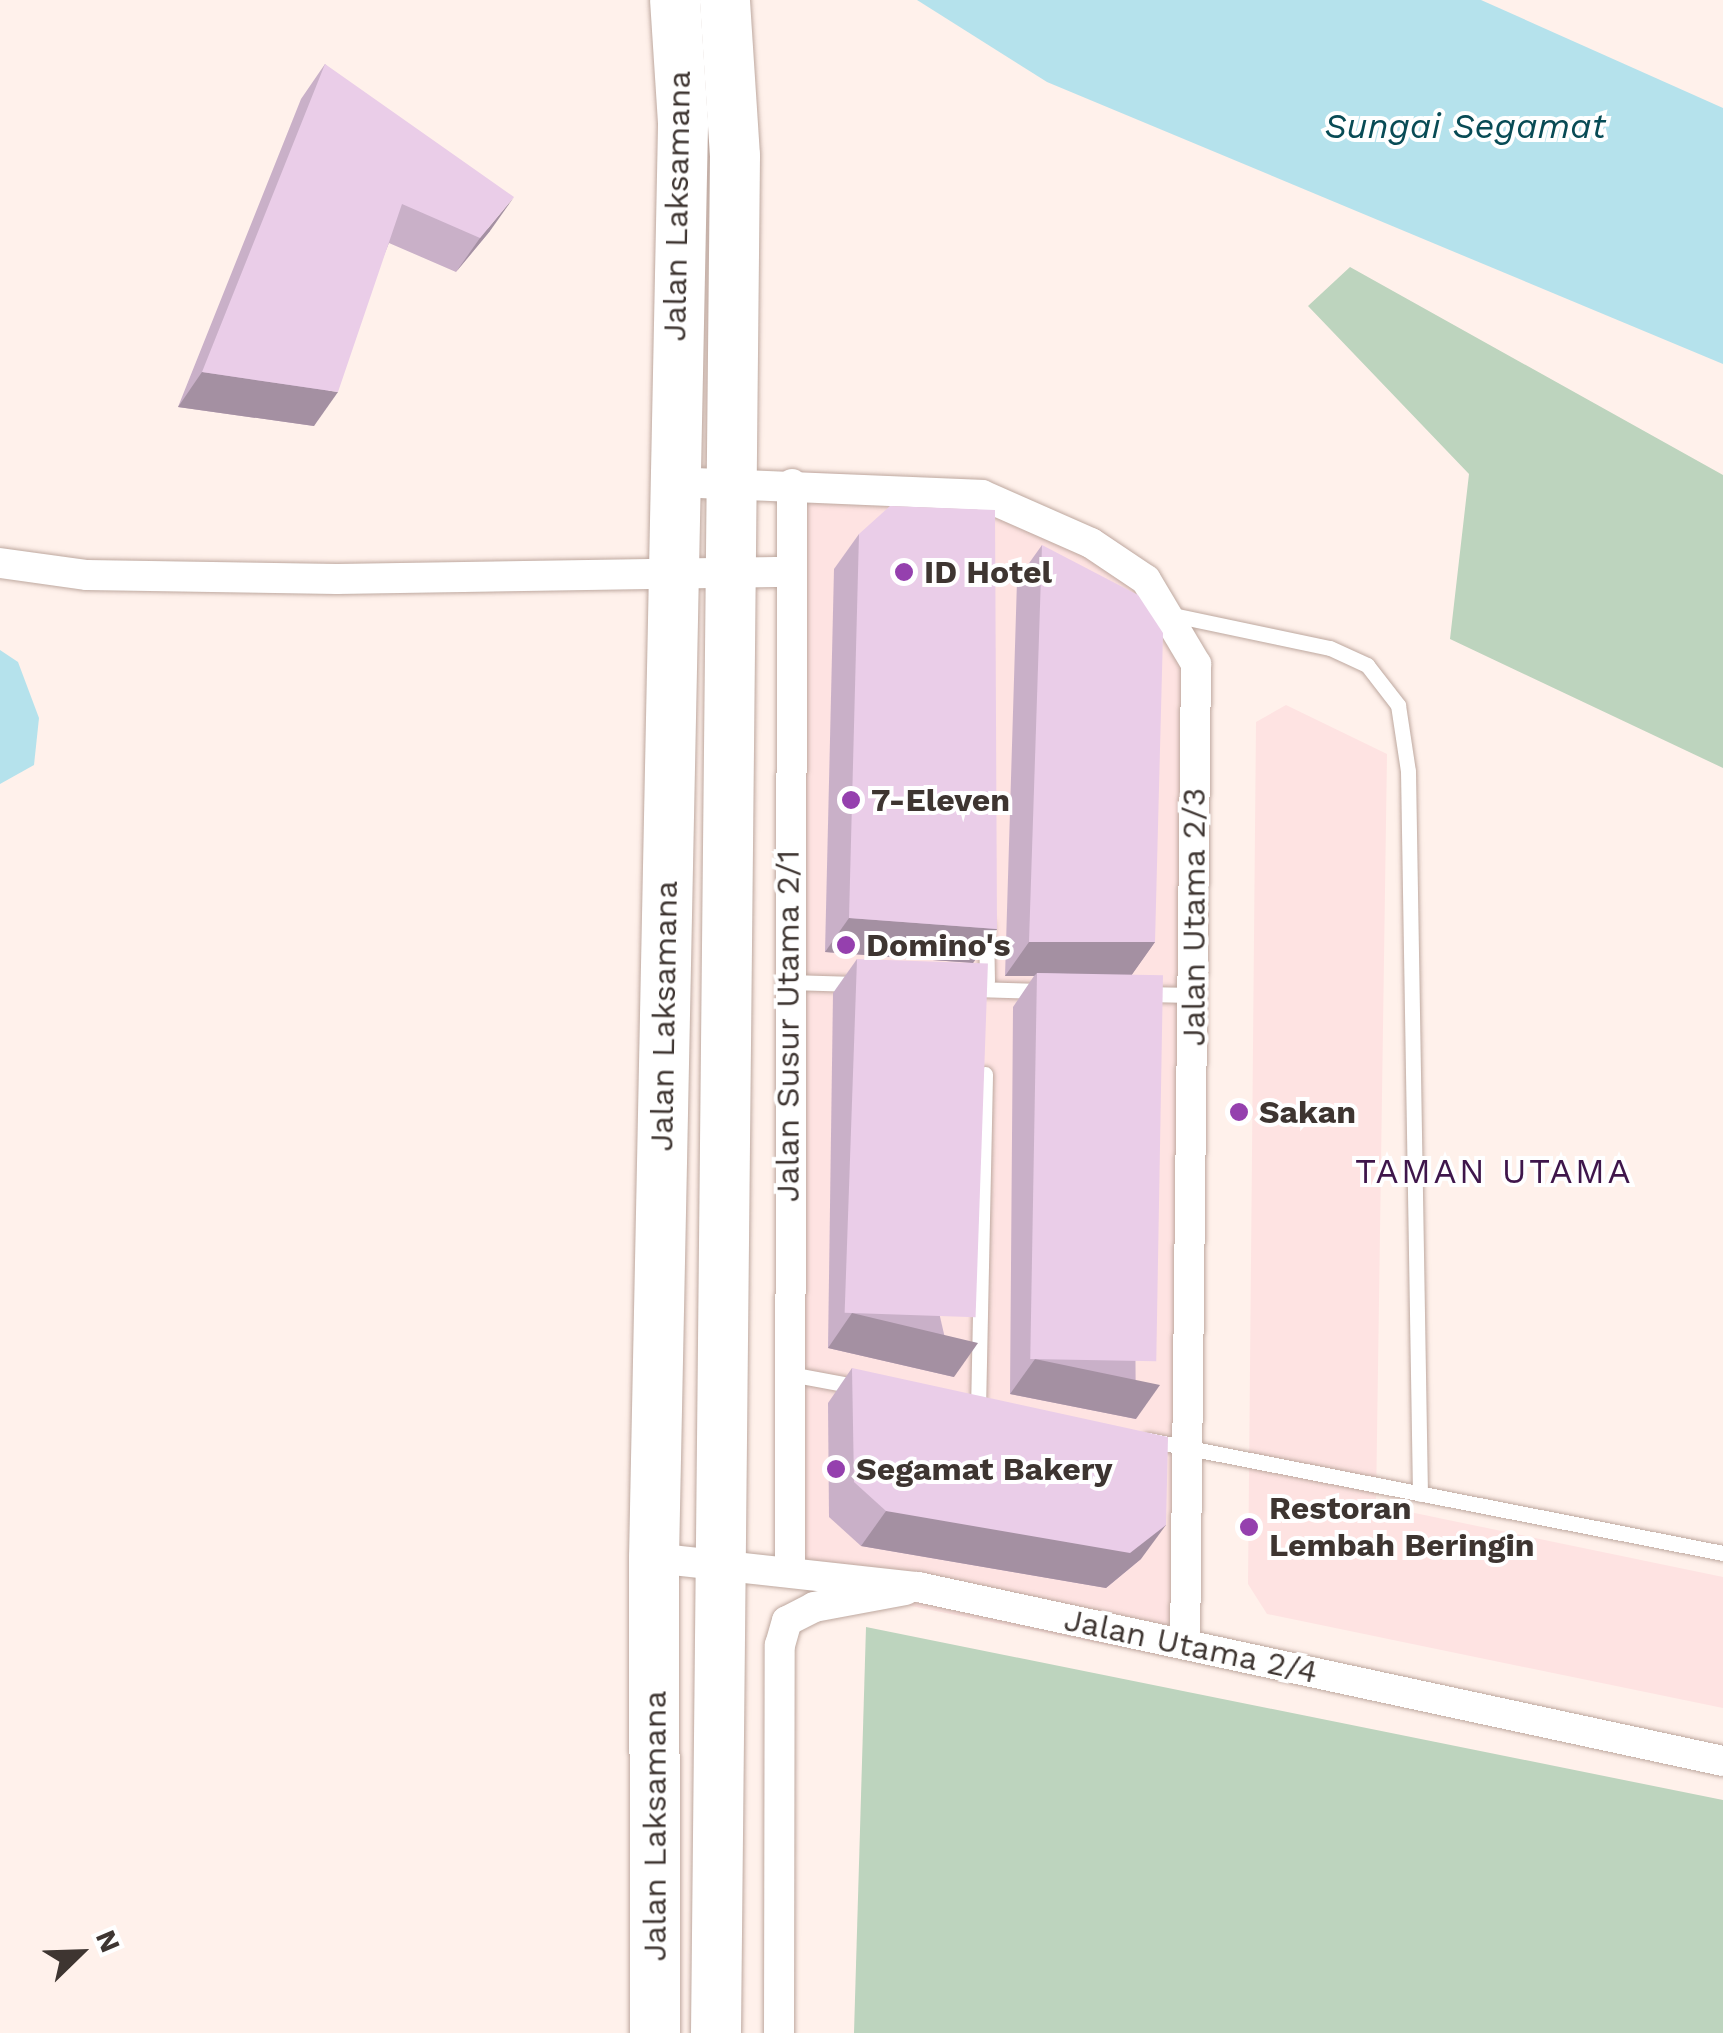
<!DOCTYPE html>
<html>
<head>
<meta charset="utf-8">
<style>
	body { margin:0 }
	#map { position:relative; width:1723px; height:2033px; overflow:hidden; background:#fff1eb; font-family:"Work Sans",sans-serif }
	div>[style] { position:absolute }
	.commercial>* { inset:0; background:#fee3e2 }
	.green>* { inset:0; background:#bdd4be }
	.water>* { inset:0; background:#b5e2ec }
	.roads { filter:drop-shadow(0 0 2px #bea89f) drop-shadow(0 0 2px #bea89f) }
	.lane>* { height:15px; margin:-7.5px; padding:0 7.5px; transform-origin:7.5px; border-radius:7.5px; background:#fff }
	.street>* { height:30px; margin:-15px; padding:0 15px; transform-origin:15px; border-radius:15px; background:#fff }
	.primary>* { height:50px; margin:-25px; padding:0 25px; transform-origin:25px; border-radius:25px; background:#fff }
	.wall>* { inset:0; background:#c9b0c8 }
	.shaded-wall>* { inset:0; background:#a490a2 }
	.building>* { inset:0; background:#eacde8; transform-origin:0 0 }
	.dots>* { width:28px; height:28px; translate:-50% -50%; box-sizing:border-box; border:5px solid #fff; border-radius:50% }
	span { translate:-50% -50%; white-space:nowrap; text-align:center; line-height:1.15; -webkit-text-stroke:8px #fff; paint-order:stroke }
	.street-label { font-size:32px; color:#3e3531 }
	.poi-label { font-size:32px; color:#3e3531; font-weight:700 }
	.left { translate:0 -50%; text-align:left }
	.water-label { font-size:35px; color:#084b55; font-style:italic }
	.neighbourhood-label { font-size:35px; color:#3f164b; letter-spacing:2.5px }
	.north { position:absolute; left:30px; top:1903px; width:100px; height:100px; -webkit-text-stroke:8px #fff; paint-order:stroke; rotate:67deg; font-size:28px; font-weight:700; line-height:40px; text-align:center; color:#3e3531 }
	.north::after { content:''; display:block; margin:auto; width:35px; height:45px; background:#3e3531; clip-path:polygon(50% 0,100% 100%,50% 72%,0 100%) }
</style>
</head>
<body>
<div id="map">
	<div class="commercial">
		<div style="clip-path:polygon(780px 470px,982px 481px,1102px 531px,1155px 568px,1209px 656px,1199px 1663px,775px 1579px)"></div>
		<div style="clip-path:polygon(1286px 705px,1387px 754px,1376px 1505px,1723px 1577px,1723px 1708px,1267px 1614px,1248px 1584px,1256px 722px)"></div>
	</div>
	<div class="green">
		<div style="clip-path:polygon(1350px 267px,1723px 475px,1723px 768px,1450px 639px,1469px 474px,1308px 306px)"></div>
		<div style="clip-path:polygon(866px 1627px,1723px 1800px,1723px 2033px,854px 2033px)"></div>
	</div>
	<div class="water">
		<div style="clip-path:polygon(917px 0,1481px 0,1723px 108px,1723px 364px,1047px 82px)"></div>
		<div style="clip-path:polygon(0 650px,18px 662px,39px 718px,34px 765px,0 784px)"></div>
	</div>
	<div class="roads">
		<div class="lane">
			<div style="left:1173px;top:615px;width:160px;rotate:11.9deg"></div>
			<div style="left:1330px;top:648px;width:41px;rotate:24.7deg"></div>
			<div style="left:1367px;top:665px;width:51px;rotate:52.2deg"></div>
			<div style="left:1398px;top:705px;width:67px;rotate:81.4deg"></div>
			<div style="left:1408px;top:771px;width:723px;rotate:89.05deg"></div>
			<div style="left:986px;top:924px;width:57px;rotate:89deg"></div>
			<div style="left:789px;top:982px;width:67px;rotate:1.7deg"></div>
			<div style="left:974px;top:989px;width:67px;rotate:1.7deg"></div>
			<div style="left:1144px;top:994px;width:49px;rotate:1.2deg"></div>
			<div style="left:790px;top:1374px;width:71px;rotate:10.5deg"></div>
			<div style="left:978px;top:1410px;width:336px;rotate:-88.8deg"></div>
			<div style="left:1148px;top:1440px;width:586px;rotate:11.12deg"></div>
		</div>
		<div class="street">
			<div style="left:673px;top:482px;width:309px;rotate:2.4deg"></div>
			<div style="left:982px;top:495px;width:119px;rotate:23.8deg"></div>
			<div style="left:1091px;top:543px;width:66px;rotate:33.9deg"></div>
			<div style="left:1146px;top:580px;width:98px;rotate:59.2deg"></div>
			<div style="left:1196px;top:664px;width:980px;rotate:90.64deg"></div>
			<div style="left:0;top:563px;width:88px;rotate:7.9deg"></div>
			<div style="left:87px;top:575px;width:250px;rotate:0.9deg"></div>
			<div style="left:337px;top:579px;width:454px;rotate:-0.9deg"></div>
			<div style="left:654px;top:1558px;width:266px;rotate:6.3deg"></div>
			<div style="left:918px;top:1587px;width:824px;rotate:12.2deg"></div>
			<div style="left:790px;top:1567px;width:1083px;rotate:-89.89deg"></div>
			<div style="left:779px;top:2033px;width:388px;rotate:-89.9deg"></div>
			<div style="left:780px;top:1645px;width:25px;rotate:-74deg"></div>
			<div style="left:787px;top:1621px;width:30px;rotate:-27deg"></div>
			<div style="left:814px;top:1607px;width:93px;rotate:-10.6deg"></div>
		</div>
		<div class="primary">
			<div style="left:655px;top:2033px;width:475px;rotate:-90.1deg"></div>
			<div style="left:654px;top:1558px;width:1435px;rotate:-88.84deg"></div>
			<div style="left:683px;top:123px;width:123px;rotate:-93.7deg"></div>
			<div style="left:716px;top:2033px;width:1877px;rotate:-89.42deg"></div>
			<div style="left:735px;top:156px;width:156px;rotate:-93.7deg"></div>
		</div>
	</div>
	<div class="wall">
		<div style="clip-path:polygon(325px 64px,490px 231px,456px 272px,389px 243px,314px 426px,178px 407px,301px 99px)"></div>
		<div style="clip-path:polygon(859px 534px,997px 929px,973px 963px,825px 952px,834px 569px)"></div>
		<div style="clip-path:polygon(1042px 545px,1155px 942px,1132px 974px,1136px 1419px,1010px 1394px,1013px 1007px,1034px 976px,1005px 976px,1017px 580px)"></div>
		<div style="clip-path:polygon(857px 959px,954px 1377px,828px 1348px,833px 993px)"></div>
		<div style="clip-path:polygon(852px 1368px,1141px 1559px,1106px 1588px,861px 1546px,829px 1517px,828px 1403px)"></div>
	</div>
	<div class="shaded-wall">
		<div style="clip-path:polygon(514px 197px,490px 231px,456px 272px,480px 238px)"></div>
		<div style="clip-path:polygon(202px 372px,338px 392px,314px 426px,178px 407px)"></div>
		<div style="clip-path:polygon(849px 918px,997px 929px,973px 963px,825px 952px)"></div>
		<div style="clip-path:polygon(1029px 942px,1155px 942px,1131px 976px,1037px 973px,1034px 976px,1005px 976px)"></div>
		<div style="clip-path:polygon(852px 1313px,978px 1343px,954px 1377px,828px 1348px)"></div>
		<div style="clip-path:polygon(1035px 1359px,1160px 1385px,1136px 1419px,1010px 1394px)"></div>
		<div style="clip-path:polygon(886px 1511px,1166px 1525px,1141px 1559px,1106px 1588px,861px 1546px)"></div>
	</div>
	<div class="building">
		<div style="clip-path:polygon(325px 64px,514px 197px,480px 238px,402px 204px,338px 392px,202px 372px)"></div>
		<div style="clip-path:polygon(890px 506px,995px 510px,997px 929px,849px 918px,859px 534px)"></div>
		<div style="clip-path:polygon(1042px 545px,1138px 595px,1163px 633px,1155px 942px,1029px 942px)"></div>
		<div style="left:857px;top:959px;width:131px;height:354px;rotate:2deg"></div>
		<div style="left:1037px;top:973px;width:126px;height:386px;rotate:1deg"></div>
		<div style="clip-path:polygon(852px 1368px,1168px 1437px,1166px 1525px,1130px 1553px,886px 1511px,854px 1482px)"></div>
	</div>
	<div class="dots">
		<div style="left:904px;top:572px;background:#9540ae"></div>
		<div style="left:851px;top:800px;background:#9540ae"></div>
		<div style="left:846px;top:945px;background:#9540ae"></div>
		<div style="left:1239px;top:1112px;background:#9540ae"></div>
		<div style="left:836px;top:1469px;background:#9540ae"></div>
		<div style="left:1249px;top:1527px;background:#9540ae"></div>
	</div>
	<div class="street-label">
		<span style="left:677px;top:206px;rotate:-89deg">Jalan Laksamana</span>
		<span style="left:1194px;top:917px;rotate:-90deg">Jalan Utama 2/3</span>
		<span style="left:664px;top:1016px;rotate:-89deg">Jalan Laksamana</span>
		<span style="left:788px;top:1026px;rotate:-90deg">Jalan Susur Utama 2/1</span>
		<span style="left:1191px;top:1646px;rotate:12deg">Jalan Utama 2/4</span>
		<span style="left:655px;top:1826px;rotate:-90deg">Jalan Laksamana</span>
	</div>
	<div class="poi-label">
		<span class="left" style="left:924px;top:572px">ID Hotel</span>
		<span class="left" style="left:871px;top:800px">7-Eleven</span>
		<span class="left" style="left:866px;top:945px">Domino's</span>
		<span class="left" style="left:1259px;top:1112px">Sakan</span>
		<span class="left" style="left:856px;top:1469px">Segamat Bakery</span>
		<span class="left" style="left:1269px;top:1527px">Restoran<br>Lembah Beringin</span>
	</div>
	<div class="water-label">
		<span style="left:1465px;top:126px">Sungai Segamat</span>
	</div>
	<div class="neighbourhood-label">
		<span style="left:1494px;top:1171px">TAMAN UTAMA</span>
	</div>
	<div class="north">N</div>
</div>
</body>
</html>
